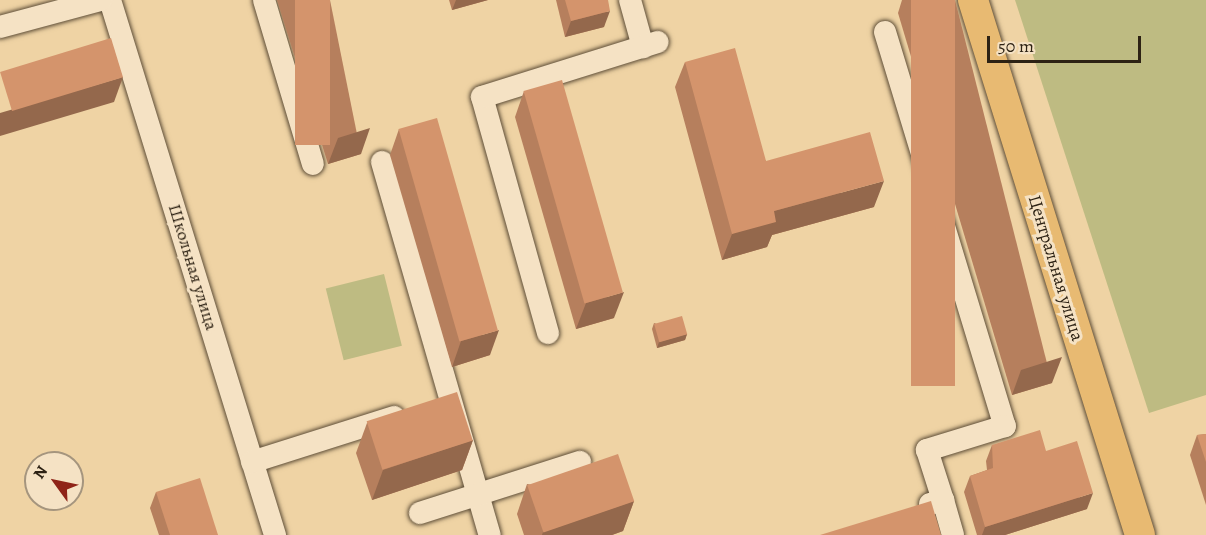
<!DOCTYPE html>
<html>
<head>
<meta charset="utf-8">
<style>
	body { margin:0 }
	#map { position:relative; width:1206px; height:535px; overflow:hidden; background:#efd3a4; font-family:Alegreya,serif }
	div>[style] { position:absolute }
	.green>* { inset:0; background:#bebb82; transform-origin:0 0 }
	.roads { filter:drop-shadow(0 0 2px #5e4e38) drop-shadow(0 0 2px #5e4e38) }
	.minor>* { height:22px; margin:-11px; padding:0 11px; transform-origin:11px; border-radius:11px; background:#f5e2c4 }
	.major>* { height:30px; margin:-15px; padding:0 15px; transform-origin:15px; border-radius:15px; background:#e8ba72 }
	.wall>* { inset:0; background:#b67f5d }
	.shaded-wall>* { inset:0; background:#94684c }
	.building>* { inset:0; background:#d4946c; transform-origin:0 0 }
	span { translate:-50% -50%; white-space:nowrap; text-align:center; line-height:1.15; -webkit-text-stroke:6px #f5e2c4; paint-order:stroke }
	.street-label { font-size:18px; color:#2d2214 }
	.north { position:absolute; left:24px; top:451px; width:60px; height:60px; box-sizing:border-box; background:#f5e2c4; border:2px solid #a5957e; border-radius:50%; rotate:303deg; font-size:16px; font-weight:700; line-height:24px; text-align:center; color:#2d2214 }
	.north::after { content:''; display:block; margin:auto; width:21px; height:27px; background:#8f2418; clip-path:polygon(50% 0,100% 100%,50% 72%,0 100%) }
	.scale { position:absolute; left:987px; top:36px; width:154px; height:27px; box-sizing:border-box; border:3px solid #2d2214; border-top:0; padding-left:8px; font-size:18px; line-height:21px; white-space:nowrap; color:#2d2214; -webkit-text-stroke:4px #f5e2c4; paint-order:stroke }
</style>
</head>
<body>
<div id="map">
	<div class="green">
		<div style="clip-path:polygon(1015px 0,1206px 0,1206px 395px,1149px 413px)"></div>
		<div style="left:384px;top:274px;width:74px;height:60px;rotate:76deg"></div>
	</div>
	<div class="roads">
		<div class="minor">
			<div style="left:110px;top:0;width:560px;rotate:72.86deg"></div>
			<div style="left:264px;top:0;width:171px;rotate:73.4deg"></div>
			<div style="left:630px;top:0;width:49px;rotate:74.5deg"></div>
			<div style="left:0;top:27px;width:105px;rotate:-15deg"></div>
			<div style="left:885px;top:32px;width:412px;rotate:73.1deg"></div>
			<div style="left:1005px;top:426px;width:82px;rotate:162.9deg"></div>
			<div style="left:927px;top:450px;width:52px;rotate:72.3deg"></div>
			<div style="left:382px;top:162px;width:388px;rotate:73.9deg"></div>
			<div style="left:548px;top:333px;width:245px;rotate:-105.6deg"></div>
			<div style="left:482px;top:97px;width:184px;rotate:-17.4deg"></div>
			<div style="left:252px;top:462px;width:149px;rotate:-17.6deg"></div>
			<div style="left:930px;top:504px;width:14px;rotate:-17deg"></div>
			<div style="left:943px;top:500px;width:36px;rotate:74deg"></div>
			<div style="left:420px;top:513px;width:168px;rotate:-17.7deg"></div>
		</div>
		<div class="major">
			<div style="left:973px;top:0;width:560px;rotate:72.66deg"></div>
		</div>
	</div>
	<div class="wall">
		<div style="clip-path:polygon(277px 0,330px 0,361px 154px,328px 164px)"></div>
		<div style="clip-path:polygon(449px 0,488px 0,452px 10px)"></div>
		<div style="clip-path:polygon(556px 0,608px 0,604px 27px,565px 37px)"></div>
		<div style="clip-path:polygon(902px 0,955px 0,1052px 383px,1012px 395px,898px 13px)"></div>
		<div style="clip-path:polygon(685px 62px,766px 161px,874px 207px,772px 235px,767px 247px,722px 260px,675px 87px)"></div>
		<div style="clip-path:polygon(524px 91px,614px 318px,576px 329px,515px 117px)"></div>
		<div style="clip-path:polygon(399px 129px,490px 355px,452px 367px,390px 155px)"></div>
		<div style="clip-path:polygon(654px 323px,687px 334px,685px 340px,657px 348px,652px 329px)"></div>
		<div style="clip-path:polygon(367px 423px,473px 440px,462px 470px,372px 500px,356px 453px)"></div>
		<div style="clip-path:polygon(1206px 434px,1206px 505px,1190px 455px,1197px 435px)"></div>
		<div style="clip-path:polygon(992px 445px,1046px 451px,1087px 509px,1005px 535px,977px 535px,964px 492px,970px 476px,987px 470px,986px 461px)"></div>
		<div style="clip-path:polygon(527px 484px,634px 501px,623px 531px,612px 535px,524px 535px,517px 514px)"></div>
		<div style="clip-path:polygon(156px 492px,218px 535px,159px 535px,150px 508px)"></div>
	</div>
	<div class="shaded-wall">
		<div style="clip-path:polygon(456px 0,488px 0,452px 10px)"></div>
		<div style="clip-path:polygon(610px 11px,604px 27px,565px 37px,571px 21px)"></div>
		<div style="clip-path:polygon(123px 77px,114px 102px,0 136px,0 113px)"></div>
		<div style="clip-path:polygon(370px 128px,361px 154px,328px 164px,338px 138px)"></div>
		<div style="clip-path:polygon(884px 181px,874px 207px,772px 235px,767px 247px,722px 260px,732px 234px,774px 211px)"></div>
		<div style="clip-path:polygon(624px 292px,614px 318px,576px 329px,586px 303px)"></div>
		<div style="clip-path:polygon(499px 330px,490px 355px,452px 367px,461px 341px)"></div>
		<div style="clip-path:polygon(687px 334px,685px 340px,657px 348px,659px 342px)"></div>
		<div style="clip-path:polygon(1062px 357px,1052px 383px,1012px 395px,1021px 370px)"></div>
		<div style="clip-path:polygon(473px 440px,462px 470px,372px 500px,383px 470px)"></div>
		<div style="clip-path:polygon(1093px 493px,1087px 509px,1005px 535px,982px 535px,985px 527px)"></div>
		<div style="clip-path:polygon(634px 501px,623px 531px,612px 535px,542px 535px,543px 532px)"></div>
	</div>
	<div class="building">
		<div style="left:295px;top:0;width:35px;height:145px"></div>
		<div style="clip-path:polygon(565px 0,608px 0,610px 11px,571px 21px)"></div>
		<div style="left:911px;top:0;width:44px;height:386px"></div>
		<div style="left:111px;top:38px;width:41px;height:116px;rotate:73deg"></div>
		<div style="clip-path:polygon(735px 48px,766px 161px,870px 132px,884px 181px,774px 211px,776px 222px,732px 234px,685px 62px)"></div>
		<div style="left:562px;top:80px;width:221px;height:40px;rotate:74deg"></div>
		<div style="left:437px;top:118px;width:221px;height:40px;rotate:74deg"></div>
		<div style="left:682px;top:316px;width:19px;height:29px;rotate:74deg"></div>
		<div style="left:457px;top:392px;width:51px;height:95px;rotate:72deg"></div>
		<div style="clip-path:polygon(1040px 430px,1046px 451px,1077px 441px,1093px 493px,985px 527px,970px 476px,993px 468px,992px 445px)"></div>
		<div style="clip-path:polygon(1206px 434px,1206px 462px,1197px 435px)"></div>
		<div style="left:618px;top:454px;width:50px;height:96px;rotate:71deg"></div>
		<div style="clip-path:polygon(200px 478px,218px 535px,170px 535px,156px 492px)"></div>
		<div style="clip-path:polygon(931px 501px,941px 535px,820px 535px)"></div>
	</div>
	<div class="street-label">
		<span style="left:193px;top:267px;rotate:73deg">Школьная улица</span>
		<span style="left:1056px;top:268px;rotate:73deg">Центральная улица</span>
	</div>
	<div class="north">N</div>
	<div class="scale">50 m</div>
</div>
</body>
</html>
